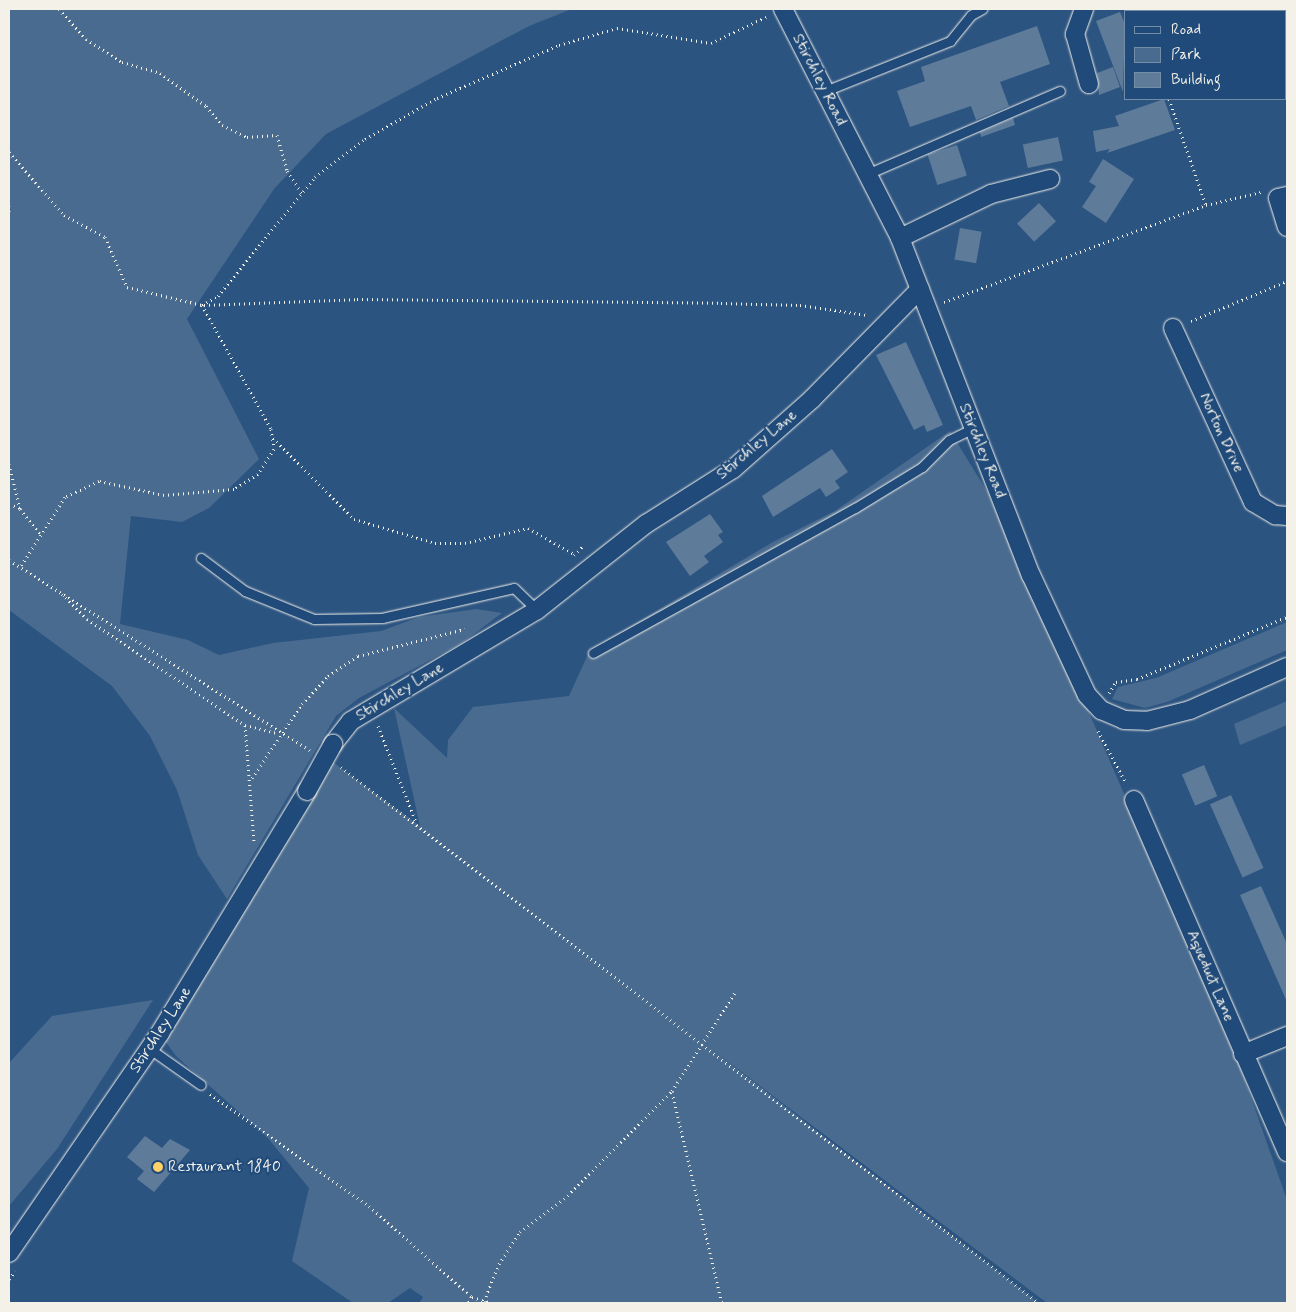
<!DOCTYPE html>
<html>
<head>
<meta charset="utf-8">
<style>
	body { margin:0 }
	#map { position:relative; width:1296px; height:1312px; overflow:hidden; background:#2c5481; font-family:Mynerve,sans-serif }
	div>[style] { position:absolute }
	.green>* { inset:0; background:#496b90 }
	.building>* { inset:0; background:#5e7b9a; transform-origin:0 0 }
	.path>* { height:3px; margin-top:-1.5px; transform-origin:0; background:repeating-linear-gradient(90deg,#f4f1e8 0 1px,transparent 0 5px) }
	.roads { filter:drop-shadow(0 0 1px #f4f1e8) drop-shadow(0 0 1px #f4f1e8) }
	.lane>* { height:9px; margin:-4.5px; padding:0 4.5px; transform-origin:4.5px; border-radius:4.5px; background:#1f4a7a }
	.street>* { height:18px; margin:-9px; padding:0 9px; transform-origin:9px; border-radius:9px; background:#1f4a7a }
	.bridges { filter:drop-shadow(0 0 1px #f4f1e8) drop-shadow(0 0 1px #f4f1e8) }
	.street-bridge>* { height:18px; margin:-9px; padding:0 9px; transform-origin:9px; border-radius:9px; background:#1f4a7a }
	.dots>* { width:14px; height:14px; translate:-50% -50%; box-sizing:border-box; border:2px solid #1f4a7a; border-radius:50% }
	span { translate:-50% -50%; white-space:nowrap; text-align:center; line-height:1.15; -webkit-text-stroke:4px #1f4a7a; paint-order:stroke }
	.street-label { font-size:16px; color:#f4f1e8 }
	.poi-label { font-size:16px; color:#f4f1e8 }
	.left { translate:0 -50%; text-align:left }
	.frame { position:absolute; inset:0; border:10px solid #f4f1e8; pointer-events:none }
	.legend { position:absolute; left:1124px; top:10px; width:162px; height:90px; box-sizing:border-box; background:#1f4a7a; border:1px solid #748da6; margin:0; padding:6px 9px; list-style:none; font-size:15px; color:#f4f1e8 }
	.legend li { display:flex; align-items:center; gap:10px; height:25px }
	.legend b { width:25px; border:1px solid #748da6 }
</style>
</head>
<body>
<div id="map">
	<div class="green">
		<div style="clip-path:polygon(9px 9px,572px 9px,529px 26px,326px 134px,274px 189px,187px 319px,259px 459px,209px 508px,182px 522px,131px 516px,120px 624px,188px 640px,219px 655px,273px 643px,381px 631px,419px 617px,476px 609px,502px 613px,462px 643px,359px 698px,336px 716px,227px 899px,198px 855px,177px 790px,150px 736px,112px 686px,9px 610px)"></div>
		<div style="clip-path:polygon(950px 431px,988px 493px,1024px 577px,1047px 615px,1235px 1052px,1287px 1200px,1287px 1303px,1047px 1303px,711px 1049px,1039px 1303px,419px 1303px,423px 1297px,410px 1288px,388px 1303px,353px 1303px,292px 1261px,309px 1188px,267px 1137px,176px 1056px,163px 1038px,326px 757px,420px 826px,394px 708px,447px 758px,448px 740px,473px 707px,569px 696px,589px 652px,604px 642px,773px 542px,835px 511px)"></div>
		<div style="clip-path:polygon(1287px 622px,1287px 650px,1167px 702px,1145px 708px,1112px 699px,1118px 687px,1156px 678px)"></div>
		<div style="clip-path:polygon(1287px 701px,1287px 725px,1240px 745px,1234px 724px)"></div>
		<div style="clip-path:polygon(153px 1000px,57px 1149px,9px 1206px,9px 1063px,52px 1016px)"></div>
	</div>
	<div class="building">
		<div style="clip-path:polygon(1120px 12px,1125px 24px,1123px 92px,1096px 21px)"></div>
		<div style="clip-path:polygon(1037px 26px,1050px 64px,1000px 82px,1009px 106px,976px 120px,971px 106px,910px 127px,897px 91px,925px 81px,921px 67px)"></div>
		<div style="clip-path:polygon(1113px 67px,1120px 87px,1099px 95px,1097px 73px)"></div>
		<div style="clip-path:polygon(1164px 99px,1175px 130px,1107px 153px,1110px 149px,1096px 152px,1093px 131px,1119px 126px,1115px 116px)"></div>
		<div style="clip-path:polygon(1013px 118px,1015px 125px,981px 137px,980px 132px)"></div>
		<div style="left:1058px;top:137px;width:24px;height:36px;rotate:78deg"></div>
		<div style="left:957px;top:145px;width:32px;height:31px;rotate:72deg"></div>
		<div style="clip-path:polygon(1103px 159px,1134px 179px,1106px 223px,1082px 207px,1096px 186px,1089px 182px)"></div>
		<div style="left:1039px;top:203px;width:25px;height:30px;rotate:47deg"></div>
		<div style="left:960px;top:228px;width:22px;height:32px;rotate:10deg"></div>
		<div style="clip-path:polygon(906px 342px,943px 425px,927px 432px,924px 425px,914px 430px,876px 355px)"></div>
		<div style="clip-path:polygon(832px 449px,848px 472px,835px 481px,840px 488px,826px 497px,820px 488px,773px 517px,762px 496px)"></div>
		<div style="clip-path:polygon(710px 514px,723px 532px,718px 535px,723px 542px,704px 556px,709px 562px,690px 576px,666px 542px)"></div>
		<div style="left:1204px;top:765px;width:34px;height:24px;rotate:67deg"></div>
		<div style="left:1231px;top:795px;width:80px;height:23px;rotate:66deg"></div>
		<div style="clip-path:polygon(1261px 886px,1287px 944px,1287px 1002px,1240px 895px)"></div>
		<div style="clip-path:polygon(145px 1136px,162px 1148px,170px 1139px,190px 1150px,154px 1192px,137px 1179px,144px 1171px,127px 1157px)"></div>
	</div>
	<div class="path">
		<div style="left:59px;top:9px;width:40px;rotate:48deg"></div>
		<div style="left:86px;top:39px;width:43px;rotate:32.6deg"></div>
		<div style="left:122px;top:62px;width:40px;rotate:16deg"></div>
		<div style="left:160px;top:73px;width:57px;rotate:35.7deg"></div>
		<div style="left:206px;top:106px;width:25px;rotate:50deg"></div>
		<div style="left:222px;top:125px;width:28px;rotate:26deg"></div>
		<div style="left:247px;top:137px;width:30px;rotate:-4deg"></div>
		<div style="left:277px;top:135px;width:37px;rotate:74deg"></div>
		<div style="left:287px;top:171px;width:27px;rotate:56deg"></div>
		<div style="left:1138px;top:9px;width:2px;rotate:63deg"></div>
		<div style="left:1169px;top:99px;width:112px;rotate:70.8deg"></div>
		<div style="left:9px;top:152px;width:84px;rotate:48.9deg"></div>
		<div style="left:64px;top:215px;width:47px;rotate:28.2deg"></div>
		<div style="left:105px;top:237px;width:55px;rotate:66.3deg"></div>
		<div style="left:127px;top:287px;width:77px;rotate:13.5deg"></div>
		<div style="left:202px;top:305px;width:142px;rotate:60.9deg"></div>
		<div style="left:271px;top:429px;width:20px;rotate:81deg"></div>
		<div style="left:274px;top:449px;width:30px;rotate:123deg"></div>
		<div style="left:258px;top:474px;width:28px;rotate:148deg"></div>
		<div style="left:234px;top:489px;width:70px;rotate:175.1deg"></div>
		<div style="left:164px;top:495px;width:66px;rotate:-167.8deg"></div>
		<div style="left:99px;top:481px;width:38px;rotate:155deg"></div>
		<div style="left:65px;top:497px;width:82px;rotate:122.5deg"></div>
		<div style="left:9px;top:206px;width:6px;rotate:90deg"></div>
		<div style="left:944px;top:302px;width:279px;rotate:-20.3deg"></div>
		<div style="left:1206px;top:205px;width:57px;rotate:-13.3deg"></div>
		<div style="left:202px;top:305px;width:18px;rotate:-29deg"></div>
		<div style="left:218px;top:296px;width:154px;rotate:-50.8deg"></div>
		<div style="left:315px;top:177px;width:63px;rotate:-37.2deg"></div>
		<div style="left:365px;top:139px;width:83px;rotate:-29.7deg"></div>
		<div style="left:437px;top:98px;width:133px;rotate:-23.5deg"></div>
		<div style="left:559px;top:45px;width:60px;rotate:-16.3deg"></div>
		<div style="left:617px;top:28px;width:95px;rotate:9.1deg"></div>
		<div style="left:711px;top:43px;width:61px;rotate:-25.3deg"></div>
		<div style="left:204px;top:305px;width:153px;rotate:-2.2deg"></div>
		<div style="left:357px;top:299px;width:364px;rotate:0.6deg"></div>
		<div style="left:721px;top:303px;width:79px;rotate:1.5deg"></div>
		<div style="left:800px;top:305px;width:68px;rotate:8.5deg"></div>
		<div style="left:1191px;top:321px;width:104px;rotate:-22.6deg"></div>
		<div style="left:273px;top:438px;width:115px;rotate:45deg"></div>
		<div style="left:354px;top:519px;width:84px;rotate:16.5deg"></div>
		<div style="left:435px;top:543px;width:30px"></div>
		<div style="left:465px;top:543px;width:65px;rotate:-13.4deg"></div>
		<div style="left:528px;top:528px;width:53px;rotate:29.5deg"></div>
		<div style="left:9px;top:464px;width:46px;rotate:76.3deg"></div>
		<div style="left:20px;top:509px;width:32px;rotate:51deg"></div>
		<div style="left:9px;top:504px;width:12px;rotate:20deg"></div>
		<div style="left:574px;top:555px;width:13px;rotate:-45deg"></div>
		<div style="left:9px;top:560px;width:356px;rotate:32.3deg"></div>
		<div style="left:62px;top:594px;width:35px;rotate:45deg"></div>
		<div style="left:87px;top:619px;width:190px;rotate:33.9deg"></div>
		<div style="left:245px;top:725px;width:33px;rotate:14deg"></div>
		<div style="left:1109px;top:693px;width:13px;rotate:-58deg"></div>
		<div style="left:1116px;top:682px;width:21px;rotate:-8deg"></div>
		<div style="left:1137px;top:679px;width:162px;rotate:-22.5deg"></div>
		<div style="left:245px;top:725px;width:116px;rotate:85.6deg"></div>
		<div style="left:378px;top:726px;width:103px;rotate:68.4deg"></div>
		<div style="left:1098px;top:731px;width:59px;rotate:61.7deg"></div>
		<div style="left:341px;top:767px;width:880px;rotate:37.52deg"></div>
		<div style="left:252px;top:778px;width:89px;rotate:-56deg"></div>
		<div style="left:302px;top:704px;width:38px;rotate:-47deg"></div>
		<div style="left:328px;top:676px;width:36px;rotate:-34deg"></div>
		<div style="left:358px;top:656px;width:110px;rotate:-14.2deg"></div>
		<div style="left:672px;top:1092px;width:217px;rotate:76.7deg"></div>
		<div style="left:210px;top:1094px;width:194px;rotate:35.2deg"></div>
		<div style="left:369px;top:1206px;width:137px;rotate:41.5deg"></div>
		<div style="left:472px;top:1297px;width:7px;rotate:124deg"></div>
		<div style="left:9px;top:1279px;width:10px;rotate:-53deg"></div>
		<div style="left:472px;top:1297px;width:21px;rotate:17deg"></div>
		<div style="left:484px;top:1301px;width:40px;rotate:-68deg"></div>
		<div style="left:499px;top:1264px;width:38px;rotate:-57deg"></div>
		<div style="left:520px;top:1232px;width:55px;rotate:-36.9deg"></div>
		<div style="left:564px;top:1199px;width:153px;rotate:-45deg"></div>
		<div style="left:672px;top:1091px;width:119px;rotate:-57.4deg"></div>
	</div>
	<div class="roads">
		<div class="lane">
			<div style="left:825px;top:91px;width:135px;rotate:-21.8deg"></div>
			<div style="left:950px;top:41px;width:33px;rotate:-51deg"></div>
			<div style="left:971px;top:15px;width:13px;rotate:-29deg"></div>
			<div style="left:867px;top:174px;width:210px;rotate:-23.3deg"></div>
			<div style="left:201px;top:558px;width:55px;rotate:36.9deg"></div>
			<div style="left:245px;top:591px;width:74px;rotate:22.1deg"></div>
			<div style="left:314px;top:619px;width:68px;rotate:-0.8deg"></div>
			<div style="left:382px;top:618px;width:135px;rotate:-12.8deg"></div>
			<div style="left:514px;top:588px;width:32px;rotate:44deg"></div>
			<div style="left:593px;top:653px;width:299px;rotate:-29deg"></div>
			<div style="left:855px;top:508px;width:79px;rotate:-31.5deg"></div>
			<div style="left:922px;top:467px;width:38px;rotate:-45deg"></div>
			<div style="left:949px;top:440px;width:28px;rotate:-26deg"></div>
			<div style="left:150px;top:1049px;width:62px;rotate:35.2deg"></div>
		</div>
		<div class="street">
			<div style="left:783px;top:9px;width:257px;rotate:62.9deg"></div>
			<div style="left:900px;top:238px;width:362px;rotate:68.8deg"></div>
			<div style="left:1031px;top:575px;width:132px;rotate:65deg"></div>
			<div style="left:1087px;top:695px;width:21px;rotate:47deg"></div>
			<div style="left:1101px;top:710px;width:25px;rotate:23deg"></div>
			<div style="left:1124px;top:720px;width:23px;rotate:2deg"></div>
			<div style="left:1147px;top:721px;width:44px;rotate:-14.3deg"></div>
			<div style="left:1190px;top:710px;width:106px;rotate:-23.9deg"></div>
			<div style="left:1084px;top:9px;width:27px;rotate:110deg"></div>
			<div style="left:1075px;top:34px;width:52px;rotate:74.4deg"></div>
			<div style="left:1287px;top:196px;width:9px;rotate:167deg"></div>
			<div style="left:1278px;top:198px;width:30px;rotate:73deg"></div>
			<div style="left:900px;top:238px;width:101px;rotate:-25.8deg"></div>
			<div style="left:991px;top:194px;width:61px;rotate:-14.3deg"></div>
			<div style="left:1173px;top:328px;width:192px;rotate:65.3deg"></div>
			<div style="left:1253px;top:502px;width:26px;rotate:31deg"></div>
			<div style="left:1275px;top:515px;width:12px;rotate:5deg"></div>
			<div style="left:333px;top:744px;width:29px;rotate:-52deg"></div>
			<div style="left:351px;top:721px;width:217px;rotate:-30.8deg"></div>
			<div style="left:537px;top:610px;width:139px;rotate:-38.3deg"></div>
			<div style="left:646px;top:524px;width:103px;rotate:-32.3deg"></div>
			<div style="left:733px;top:469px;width:106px;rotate:-41.5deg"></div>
			<div style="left:812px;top:399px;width:154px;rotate:-45.5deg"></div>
			<div style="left:1134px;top:800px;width:384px;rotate:66.5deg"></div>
			<div style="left:1243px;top:1054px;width:48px;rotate:-22.2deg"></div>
			<div style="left:9px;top:1253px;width:267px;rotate:-55.5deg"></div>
			<div style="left:160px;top:1033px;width:283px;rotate:-58.7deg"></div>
		</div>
	</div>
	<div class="bridges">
		<div class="street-bridge">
			<div style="left:307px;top:791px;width:54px;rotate:-61deg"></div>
		</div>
	</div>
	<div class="dots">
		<div style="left:158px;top:1167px;background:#ffd166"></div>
	</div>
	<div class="street-label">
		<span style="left:819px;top:80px;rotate:63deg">Stirchley Road</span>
		<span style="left:1221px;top:433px;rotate:65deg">Norton Drive</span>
		<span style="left:757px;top:445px;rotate:-40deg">Stirchley Lane</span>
		<span style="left:982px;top:451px;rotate:68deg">Stirchley Road</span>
		<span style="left:400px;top:692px;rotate:-31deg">Stirchley Lane</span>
		<span style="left:1210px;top:976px;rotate:67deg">Aqueduct Lane</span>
		<span style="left:161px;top:1030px;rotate:-57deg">Stirchley Lane</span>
	</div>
	<div class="poi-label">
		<span class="left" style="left:168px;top:1167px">Restaurant 1840</span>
	</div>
	<div class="frame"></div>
	<ul class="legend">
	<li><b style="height:6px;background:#1f4a7a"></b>Road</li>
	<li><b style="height:14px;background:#496b90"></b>Park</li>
	<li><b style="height:14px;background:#5e7b9a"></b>Building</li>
	</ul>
</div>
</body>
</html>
